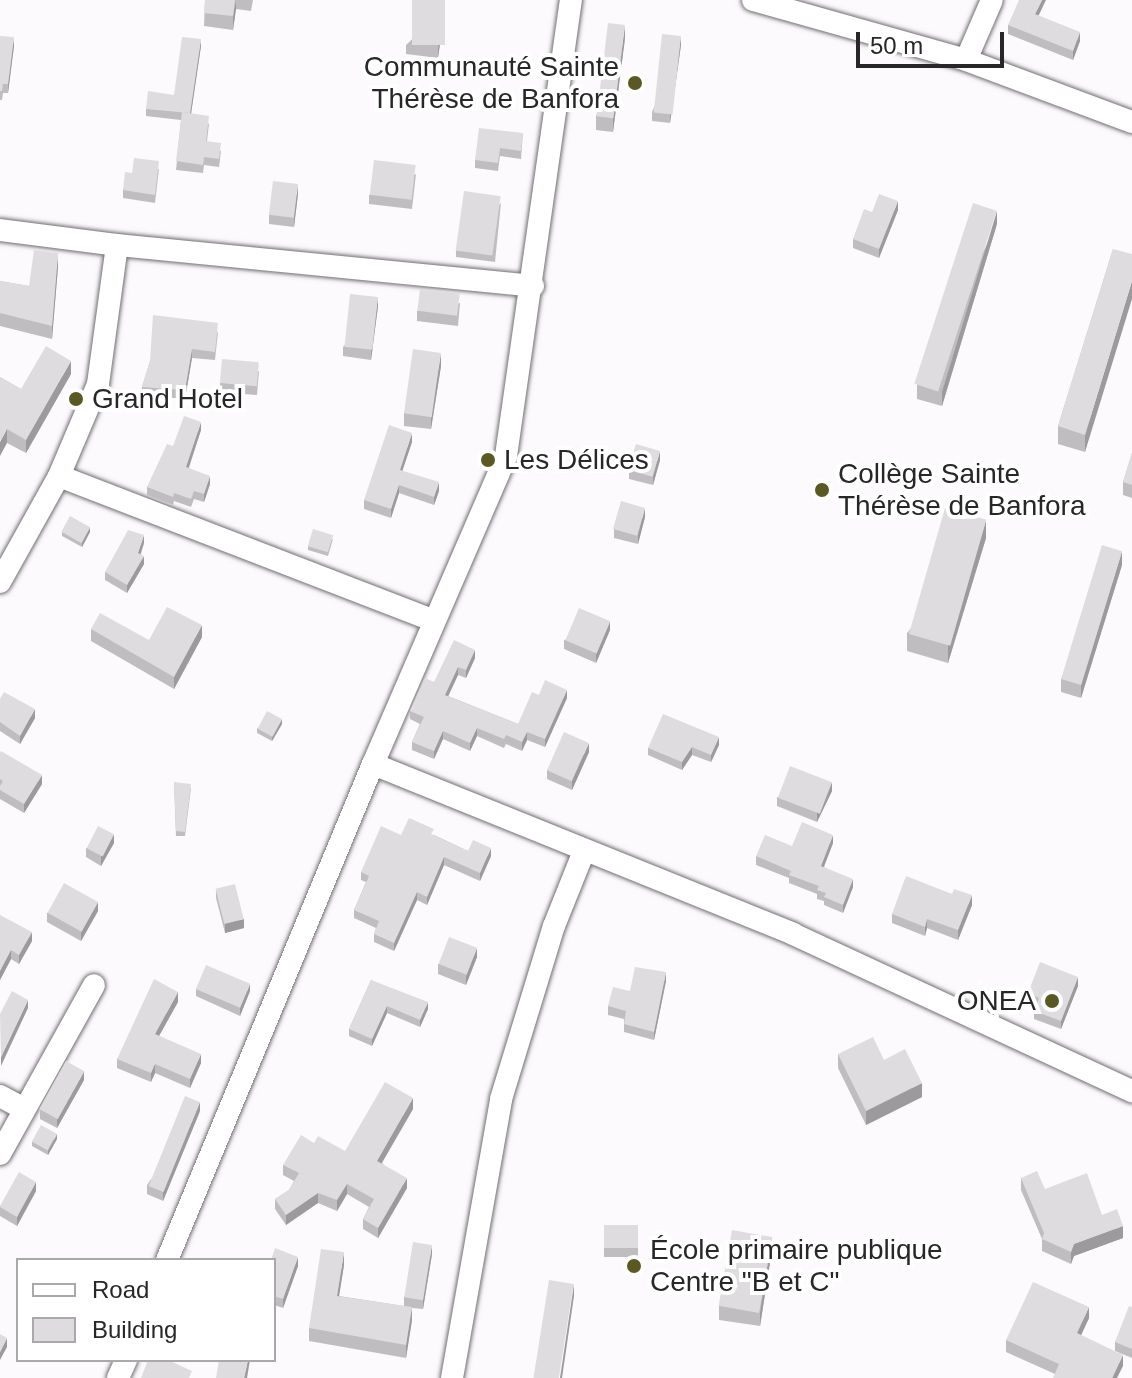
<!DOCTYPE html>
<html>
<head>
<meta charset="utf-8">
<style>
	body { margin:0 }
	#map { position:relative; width:1132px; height:1378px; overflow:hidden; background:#fdfafe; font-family:Helvetica,sans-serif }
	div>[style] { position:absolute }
	.roads { filter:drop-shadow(0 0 2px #716e72) drop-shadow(0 0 2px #716e72) }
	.street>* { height:22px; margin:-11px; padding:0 11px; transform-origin:11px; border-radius:11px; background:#fff }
	.wall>* { inset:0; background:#c0bdc1; transform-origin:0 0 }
	.shaded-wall>* { inset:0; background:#9c9a9d }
	.building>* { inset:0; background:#dfdce0; transform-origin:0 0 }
	.dots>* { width:22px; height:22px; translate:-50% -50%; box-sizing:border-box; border:4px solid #fff; border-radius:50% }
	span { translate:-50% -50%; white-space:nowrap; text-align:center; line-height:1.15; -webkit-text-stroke:8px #fff; paint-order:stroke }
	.poi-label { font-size:28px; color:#282728 }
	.right { translate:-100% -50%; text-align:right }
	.left { translate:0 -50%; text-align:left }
	.legend { position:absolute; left:16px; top:1258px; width:260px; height:104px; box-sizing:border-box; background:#fff; border:2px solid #a9a9a9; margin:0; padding:10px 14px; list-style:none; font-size:24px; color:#282728 }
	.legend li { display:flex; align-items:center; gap:16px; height:40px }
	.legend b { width:40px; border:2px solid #a9a9a9 }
	.scale { position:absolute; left:856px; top:32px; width:148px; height:36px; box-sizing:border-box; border:4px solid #282728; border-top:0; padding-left:10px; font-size:24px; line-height:28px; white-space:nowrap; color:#282728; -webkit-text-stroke:6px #fff; paint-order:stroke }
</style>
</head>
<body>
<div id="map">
	<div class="roads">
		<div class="street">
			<div style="left:753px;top:0;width:221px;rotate:15.7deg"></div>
			<div style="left:966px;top:60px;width:177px;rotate:20.5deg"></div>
			<div style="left:966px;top:60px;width:65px;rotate:-66.6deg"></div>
			<div style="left:0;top:230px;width:118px;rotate:7.3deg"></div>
			<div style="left:117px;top:245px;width:418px;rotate:5.6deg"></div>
			<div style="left:59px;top:476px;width:402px;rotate:21.1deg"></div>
			<div style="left:0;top:582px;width:121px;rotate:-60.9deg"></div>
			<div style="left:59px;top:476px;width:100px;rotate:-67deg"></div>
			<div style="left:98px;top:384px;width:140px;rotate:-82.2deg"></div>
			<div style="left:373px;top:764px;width:453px;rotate:22deg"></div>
			<div style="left:793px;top:934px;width:374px;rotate:24.9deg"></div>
			<div style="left:0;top:1096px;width:26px;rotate:28deg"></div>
			<div style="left:0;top:1154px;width:193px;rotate:-60.9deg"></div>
			<div style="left:167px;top:1260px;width:537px;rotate:-67.45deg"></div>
			<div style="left:373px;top:764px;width:335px;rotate:-66.6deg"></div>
			<div style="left:506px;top:456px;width:461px;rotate:-81.9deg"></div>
			<div style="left:118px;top:1378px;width:20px;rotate:-66deg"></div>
			<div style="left:452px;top:1378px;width:283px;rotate:-80deg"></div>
			<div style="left:501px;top:1099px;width:181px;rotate:-73deg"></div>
			<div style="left:554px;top:926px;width:81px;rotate:-68.2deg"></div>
		</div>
	</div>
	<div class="wall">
		<div style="clip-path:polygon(205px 0,253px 0,251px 11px,236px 9px,233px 30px,204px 26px)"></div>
		<div style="clip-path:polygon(445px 8px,438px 58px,406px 54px,406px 45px)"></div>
		<div style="clip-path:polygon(1039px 16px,1080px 41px,1073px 60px,1008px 34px,1008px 25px)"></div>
		<div style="clip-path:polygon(0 36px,14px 46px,8px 93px,3px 93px,2px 100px,0 100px)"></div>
		<div style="clip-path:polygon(625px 38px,613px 132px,596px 130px,596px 116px)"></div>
		<div style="clip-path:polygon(681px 45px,670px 123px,652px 121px,652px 112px)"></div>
		<div style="clip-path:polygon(201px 46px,191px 113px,209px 124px,207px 141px,221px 151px,219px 167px,204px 165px,203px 173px,176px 170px,181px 120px,146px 116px,146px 109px,174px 95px)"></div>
		<div style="clip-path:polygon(523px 133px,521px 159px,500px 156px,498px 171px,475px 168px,475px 160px)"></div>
		<div style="clip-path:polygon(159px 169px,155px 203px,123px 198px,123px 190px,132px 173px)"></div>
		<div style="clip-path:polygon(416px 174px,412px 209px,369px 204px,369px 195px)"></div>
		<div style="clip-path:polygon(298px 194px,294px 227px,269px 224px,269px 215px)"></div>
		<div style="clip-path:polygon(501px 203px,495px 262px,456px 257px,456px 250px)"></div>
		<div style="clip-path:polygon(898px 210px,879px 258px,853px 248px,853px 239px,872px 212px)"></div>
		<div style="clip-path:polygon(997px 224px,942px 406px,917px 399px,917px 385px)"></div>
		<div style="clip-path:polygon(1113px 249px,1085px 452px,1058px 444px,1058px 426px)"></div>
		<div style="clip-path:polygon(58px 267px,52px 339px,0 326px,0 281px,29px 286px)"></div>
		<div style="clip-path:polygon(460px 303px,458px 326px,417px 321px,417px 311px)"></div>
		<div style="clip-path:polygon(378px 306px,371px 360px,343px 356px,343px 347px)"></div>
		<div style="clip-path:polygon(218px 332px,215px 360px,192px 358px,185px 399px,142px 395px,142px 387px,150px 361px)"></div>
		<div style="clip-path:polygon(441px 366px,431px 429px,404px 426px,404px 413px)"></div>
		<div style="clip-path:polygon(259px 371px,257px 395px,220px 392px,220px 383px)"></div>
		<div style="clip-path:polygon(71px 374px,26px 453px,7px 443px,0 377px,21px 389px)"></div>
		<div style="clip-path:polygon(201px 430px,189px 468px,210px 484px,204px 502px,194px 499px,191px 507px,174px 501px,173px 505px,147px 495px,147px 487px,173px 446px)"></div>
		<div style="clip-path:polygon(412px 442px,402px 471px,439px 491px,434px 505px,399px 493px,391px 518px,364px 509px,364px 500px)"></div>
		<div style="clip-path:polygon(1132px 453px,1132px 498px,1123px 495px,1123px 482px)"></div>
		<div style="clip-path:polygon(660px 460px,653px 485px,629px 479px,629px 470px)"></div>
		<div style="clip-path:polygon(645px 517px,638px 544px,614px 538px,614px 529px)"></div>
		<div style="clip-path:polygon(62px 532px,90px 532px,82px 547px,62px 536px)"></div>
		<div style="clip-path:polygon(986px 538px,948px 663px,907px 651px,907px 633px)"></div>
		<div style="clip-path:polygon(333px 539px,328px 556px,308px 550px,308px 546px)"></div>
		<div style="clip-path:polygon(144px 543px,141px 554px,144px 564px,127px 593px,105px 580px,105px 572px)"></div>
		<div style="clip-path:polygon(1122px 565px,1081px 698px,1061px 692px,1061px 679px)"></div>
		<div style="clip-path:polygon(91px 629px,149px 640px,202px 637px,174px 689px,91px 641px)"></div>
		<div style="clip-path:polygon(610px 630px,596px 663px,564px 649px,564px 640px)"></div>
		<div style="clip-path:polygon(475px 650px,475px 658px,466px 678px,458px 675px,448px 696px,518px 724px,539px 695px,567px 698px,545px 747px,527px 740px,522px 751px,506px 744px,504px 748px,477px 736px,470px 751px,443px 739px,434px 759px,412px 750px,412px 742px,420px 724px,410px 719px,410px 711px,434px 682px)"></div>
		<div style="clip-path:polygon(0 699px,35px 718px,20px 744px,0 731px)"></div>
		<div style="clip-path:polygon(282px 724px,272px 741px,257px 733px,257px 728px)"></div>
		<div style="clip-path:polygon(719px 745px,711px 762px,692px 755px,682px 770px,648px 755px,648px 748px)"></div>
		<div style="clip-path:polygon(589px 752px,572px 790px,547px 779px,547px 770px)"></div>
		<div style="clip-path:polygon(0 753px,42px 784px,24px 813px,0 799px)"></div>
		<div style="clip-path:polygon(174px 782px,191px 788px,185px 836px,176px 836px)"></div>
		<div style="clip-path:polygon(832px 791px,817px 822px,777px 806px,777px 797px)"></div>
		<div style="clip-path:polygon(401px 835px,434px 835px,468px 851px,491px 856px,480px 881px,444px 865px,427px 905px,417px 900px,394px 951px,374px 942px,374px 934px,376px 928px,354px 918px,354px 910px,366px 882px,361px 880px,361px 872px)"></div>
		<div style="clip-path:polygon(114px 843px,101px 866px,86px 857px,86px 848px)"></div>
		<div style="clip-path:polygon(833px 843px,824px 867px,853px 887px,843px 913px,824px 905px,824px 901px,817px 899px,817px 894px,789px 883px,789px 878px,756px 865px,756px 856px,792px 846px)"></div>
		<div style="clip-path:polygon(216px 889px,244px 928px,225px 933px,216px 898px)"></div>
		<div style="clip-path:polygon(972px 905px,958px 940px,927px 928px,925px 936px,892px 923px,892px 914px)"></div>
		<div style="clip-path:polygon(98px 911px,81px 941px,47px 922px,47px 913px)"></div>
		<div style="clip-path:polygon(0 915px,32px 941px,19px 964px,11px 959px,0 980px)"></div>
		<div style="clip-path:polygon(477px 957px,466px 985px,438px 974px,438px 964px)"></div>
		<div style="clip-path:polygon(371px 980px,428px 1009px,420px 1027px,387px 1013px,372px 1046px,349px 1036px,349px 1029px)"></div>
		<div style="clip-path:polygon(666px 981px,654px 1040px,624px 1032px,624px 1019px,608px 1015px,608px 1006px,630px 991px)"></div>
		<div style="clip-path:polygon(1078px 986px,1061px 1029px,1034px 1019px,1034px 1011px,1037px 1005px,1028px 1001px,1028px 993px)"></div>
		<div style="clip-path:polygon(196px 989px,250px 991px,240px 1016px,196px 996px)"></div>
		<div style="clip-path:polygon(178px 1002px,159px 1036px,201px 1063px,190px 1088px,155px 1073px,151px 1082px,117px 1068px,117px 1059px)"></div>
		<div style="clip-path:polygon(838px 1054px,884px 1060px,922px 1097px,866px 1125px,838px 1068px)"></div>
		<div style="clip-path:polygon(84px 1080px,57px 1128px,40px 1119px,40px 1110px)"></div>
		<div style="clip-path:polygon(413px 1109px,382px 1163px,407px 1188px,378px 1238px,363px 1229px,363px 1219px,369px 1207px,347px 1194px,337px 1211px,318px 1203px,286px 1225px,275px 1209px,275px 1199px,289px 1190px,294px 1181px,283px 1175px,283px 1165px,345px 1151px)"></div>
		<div style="clip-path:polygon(200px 1111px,163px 1201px,147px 1194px,147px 1185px)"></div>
		<div style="clip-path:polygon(57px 1139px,48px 1155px,32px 1146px,32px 1142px)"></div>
		<div style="clip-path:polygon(1021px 1178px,1102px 1215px,1123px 1238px,1074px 1256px,1071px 1264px,1042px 1251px,1042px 1239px,1021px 1190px)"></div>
		<div style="clip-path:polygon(36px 1191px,17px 1226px,0 1216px,0 1206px)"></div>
		<div style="left:604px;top:1225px;width:34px;height:32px"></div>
		<div style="clip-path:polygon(772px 1250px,760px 1326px,719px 1320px,719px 1306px)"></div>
		<div style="clip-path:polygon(432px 1254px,423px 1309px,412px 1308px,412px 1320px,406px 1358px,309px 1341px,309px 1328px,344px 1265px,339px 1296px,404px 1306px,404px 1297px)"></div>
		<div style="clip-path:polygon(274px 1260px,298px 1266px,283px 1308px,274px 1305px)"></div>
		<div style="clip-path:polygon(1132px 1307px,1132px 1358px,1115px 1351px,1115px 1342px)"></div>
		<div style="clip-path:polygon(1089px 1318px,1081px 1335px,1123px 1366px,1055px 1374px,1006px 1352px,1006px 1340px)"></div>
	</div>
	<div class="shaded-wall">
		<div style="clip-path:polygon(236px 0,236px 9px,233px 30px,233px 16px)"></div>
		<div style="clip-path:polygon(445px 0,445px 8px,438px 58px,438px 49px)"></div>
		<div style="clip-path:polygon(1042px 0,1046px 0,1035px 23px,1035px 14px)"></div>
		<div style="clip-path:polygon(625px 25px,625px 38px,613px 132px,613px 118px)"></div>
		<div style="clip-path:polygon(1080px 32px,1080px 41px,1073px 60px,1073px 51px)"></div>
		<div style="clip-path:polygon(681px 36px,681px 45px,670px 123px,670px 114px)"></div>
		<div style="clip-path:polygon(14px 37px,14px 46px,8px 93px,8px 84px)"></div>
		<div style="clip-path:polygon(201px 39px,201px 46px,190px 121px,190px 114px)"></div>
		<div style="clip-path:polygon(298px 184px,298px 194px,294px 227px,294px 218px)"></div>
		<div style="clip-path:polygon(898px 201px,898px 210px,879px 258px,879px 249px)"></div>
		<div style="clip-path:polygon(997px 211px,997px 224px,942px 406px,942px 392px)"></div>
		<div style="clip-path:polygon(58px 253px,58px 267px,52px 339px,52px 326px)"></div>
		<div style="clip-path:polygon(1132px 281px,1132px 299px,1085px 452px,1085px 435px)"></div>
		<div style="clip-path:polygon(378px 297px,378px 306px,371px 360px,371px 351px)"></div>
		<div style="clip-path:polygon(192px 349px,192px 358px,185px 399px,185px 390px)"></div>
		<div style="clip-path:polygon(441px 353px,441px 366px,431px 429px,431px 416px)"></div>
		<div style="clip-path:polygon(71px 361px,71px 374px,26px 453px,26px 440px)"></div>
		<div style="clip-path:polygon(201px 422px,201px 430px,186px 475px,186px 467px)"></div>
		<div style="clip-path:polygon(7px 429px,7px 443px,0 456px,0 442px)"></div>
		<div style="clip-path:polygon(412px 433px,412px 442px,400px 478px,400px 470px)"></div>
		<div style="clip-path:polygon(660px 451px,660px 460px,653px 485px,653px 476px)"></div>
		<div style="clip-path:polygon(210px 476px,210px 484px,204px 502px,204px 494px)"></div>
		<div style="clip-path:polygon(439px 482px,439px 491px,434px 505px,434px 497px)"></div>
		<div style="clip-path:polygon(399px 485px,399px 493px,391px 518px,391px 509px)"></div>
		<div style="clip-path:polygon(645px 508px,645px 517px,638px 544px,638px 535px)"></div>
		<div style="clip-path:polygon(986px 520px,986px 538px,948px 663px,948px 645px)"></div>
		<div style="clip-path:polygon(90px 527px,90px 532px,82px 547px,82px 543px)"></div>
		<div style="clip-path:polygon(144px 535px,144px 543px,138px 561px,138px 553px)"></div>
		<div style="clip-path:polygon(1122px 551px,1122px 565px,1081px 698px,1081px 685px)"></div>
		<div style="clip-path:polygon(144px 556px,144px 564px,127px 593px,127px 585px)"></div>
		<div style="clip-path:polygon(610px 621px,610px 630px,596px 663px,596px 654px)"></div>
		<div style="clip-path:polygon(202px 625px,202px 637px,174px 689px,174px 677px)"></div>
		<div style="clip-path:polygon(475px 650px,475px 658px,466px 678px,466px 670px)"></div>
		<div style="clip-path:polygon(458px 667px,458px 675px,445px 703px,445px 695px)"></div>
		<div style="clip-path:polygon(567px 690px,567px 698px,545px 747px,545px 739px)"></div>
		<div style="clip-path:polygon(35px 709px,35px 718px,20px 744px,20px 736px)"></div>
		<div style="clip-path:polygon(282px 719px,282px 724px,272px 741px,272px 737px)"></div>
		<div style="clip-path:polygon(477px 728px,477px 736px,470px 751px,470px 743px)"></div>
		<div style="clip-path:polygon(443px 731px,443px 739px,434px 759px,434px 751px)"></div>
		<div style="clip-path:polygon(527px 732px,527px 740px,522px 751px,522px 742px)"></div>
		<div style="clip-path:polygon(719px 737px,719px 745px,711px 762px,711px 755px)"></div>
		<div style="clip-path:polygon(589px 743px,589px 752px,572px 790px,572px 781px)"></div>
		<div style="clip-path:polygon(692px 747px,692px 755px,682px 770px,682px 762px)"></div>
		<div style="clip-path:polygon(42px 775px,42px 784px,24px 813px,24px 804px)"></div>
		<div style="clip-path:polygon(832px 782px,832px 791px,817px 822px,817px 812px)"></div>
		<div style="clip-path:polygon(114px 834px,114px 843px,101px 866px,101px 856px)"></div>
		<div style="clip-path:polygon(833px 835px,833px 843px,821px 874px,821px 866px)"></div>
		<div style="clip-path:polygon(491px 848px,491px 856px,480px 881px,480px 873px)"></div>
		<div style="clip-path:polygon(444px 857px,444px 865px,427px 905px,427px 897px)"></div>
		<div style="clip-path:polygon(853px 879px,853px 887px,843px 913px,843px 905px)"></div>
		<div style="clip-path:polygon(417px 892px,417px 900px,394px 951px,394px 943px)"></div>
		<div style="clip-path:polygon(972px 895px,972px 905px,958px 940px,958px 930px)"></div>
		<div style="clip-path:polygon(98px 902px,98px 911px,81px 941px,81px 932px)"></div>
		<div style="clip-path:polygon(244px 919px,244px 928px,225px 933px,225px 924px)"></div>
		<div style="clip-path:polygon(927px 919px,927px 928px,925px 936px,925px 927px)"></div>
		<div style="clip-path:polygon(32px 932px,32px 941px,19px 964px,19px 955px)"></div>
		<div style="clip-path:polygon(477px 948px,477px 957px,466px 985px,466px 976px)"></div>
		<div style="clip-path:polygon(11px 950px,11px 959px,0 980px,0 971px)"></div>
		<div style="clip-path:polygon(666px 972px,666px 981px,654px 1040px,654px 1032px)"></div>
		<div style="clip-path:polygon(1078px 977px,1078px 986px,1061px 1029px,1061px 1021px)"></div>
		<div style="clip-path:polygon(250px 984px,250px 991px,240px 1016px,240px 1008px)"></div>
		<div style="clip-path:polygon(178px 992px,178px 1002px,155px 1043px,155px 1034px)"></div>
		<div style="clip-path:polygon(28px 1000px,28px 1008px,1px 1066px,1px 1057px)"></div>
		<div style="clip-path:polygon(428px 1002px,428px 1009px,420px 1027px,420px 1020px)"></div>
		<div style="clip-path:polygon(387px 1006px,387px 1013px,372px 1046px,372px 1039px)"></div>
		<div style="clip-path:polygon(201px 1054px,201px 1063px,190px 1088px,190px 1079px)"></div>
		<div style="clip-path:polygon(155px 1064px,155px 1073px,151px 1082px,151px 1073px)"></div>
		<div style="clip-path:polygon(84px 1071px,84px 1080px,57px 1128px,57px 1119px)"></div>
		<div style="clip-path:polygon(922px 1083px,922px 1097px,866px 1125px,866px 1111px)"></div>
		<div style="clip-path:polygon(413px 1098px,413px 1109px,377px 1171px,377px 1161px)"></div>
		<div style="clip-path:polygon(200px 1102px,200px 1111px,163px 1201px,163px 1192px)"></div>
		<div style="clip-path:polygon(57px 1134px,57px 1139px,48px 1155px,48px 1151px)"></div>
		<div style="clip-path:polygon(407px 1178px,407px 1188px,378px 1238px,378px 1228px)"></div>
		<div style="clip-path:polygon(36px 1182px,36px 1191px,17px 1226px,17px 1217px)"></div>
		<div style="clip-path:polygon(347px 1184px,347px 1194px,337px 1211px,337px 1200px)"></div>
		<div style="clip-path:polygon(318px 1193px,318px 1203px,286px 1225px,286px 1215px)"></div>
		<div style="clip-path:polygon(1123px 1226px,1123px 1238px,1074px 1256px,1071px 1264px,1071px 1252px,1074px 1244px)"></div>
		<div style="clip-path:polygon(772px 1237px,772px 1250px,760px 1326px,760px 1313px)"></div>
		<div style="clip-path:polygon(432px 1245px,432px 1254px,423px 1309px,423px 1300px)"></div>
		<div style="clip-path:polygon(344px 1252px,344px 1265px,337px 1309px,337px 1296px)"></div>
		<div style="clip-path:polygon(298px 1257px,298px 1266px,283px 1308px,283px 1299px)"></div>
		<div style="clip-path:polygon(574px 1284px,574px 1296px,562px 1378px,560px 1378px)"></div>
		<div style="clip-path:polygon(412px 1307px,412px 1320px,406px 1358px,406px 1345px)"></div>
		<div style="clip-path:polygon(1089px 1307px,1089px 1318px,1077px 1344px,1077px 1333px)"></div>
		<div style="clip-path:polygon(7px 1338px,7px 1347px,0 1360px,0 1352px)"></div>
		<div style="clip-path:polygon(1123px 1355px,1123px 1366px,1117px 1378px,1112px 1378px)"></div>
		<div style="clip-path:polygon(248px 1360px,250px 1360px,247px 1378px,244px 1378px)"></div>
	</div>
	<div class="building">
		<div style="clip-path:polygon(205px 0,235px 0,233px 16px,204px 13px)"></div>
		<div style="left:412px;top:0;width:33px;height:45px"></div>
		<div style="clip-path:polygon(1019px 0,1042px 0,1035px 14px,1080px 32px,1073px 51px,1008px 25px)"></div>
		<div style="left:608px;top:23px;width:17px;height:94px;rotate:7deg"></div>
		<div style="left:662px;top:34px;width:19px;height:79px;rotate:6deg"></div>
		<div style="clip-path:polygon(0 36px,14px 37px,8px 84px,3px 84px,2px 91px,0 91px)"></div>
		<div style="clip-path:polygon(182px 37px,201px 39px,190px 113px,146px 109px,148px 91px,174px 95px)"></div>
		<div style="clip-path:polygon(182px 112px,209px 116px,206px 141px,221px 143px,219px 159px,204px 157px,203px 165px,176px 161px)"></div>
		<div style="clip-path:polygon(479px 128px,523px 133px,521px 151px,500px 148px,498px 163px,475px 160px)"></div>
		<div style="clip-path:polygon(134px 158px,159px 161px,155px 195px,123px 190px,125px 172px,132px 173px)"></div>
		<div style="left:374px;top:160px;width:42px;height:35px;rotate:7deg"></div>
		<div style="left:273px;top:181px;width:25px;height:34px;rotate:7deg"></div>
		<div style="left:464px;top:191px;width:37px;height:60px;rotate:8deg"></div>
		<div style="clip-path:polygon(879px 194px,898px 201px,879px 249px,853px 239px,864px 209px,872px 212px)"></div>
		<div style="left:973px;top:203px;width:25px;height:190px;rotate:18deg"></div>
		<div style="clip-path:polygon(1113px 249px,1132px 254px,1132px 281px,1085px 435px,1058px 426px)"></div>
		<div style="clip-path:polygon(34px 250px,58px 253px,52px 326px,0 313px,0 281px,29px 286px)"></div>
		<div style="left:420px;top:289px;width:40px;height:22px;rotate:7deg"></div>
		<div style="left:350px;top:294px;width:28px;height:53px;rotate:6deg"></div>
		<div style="clip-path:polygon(153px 315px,218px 323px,215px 352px,192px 349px,185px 390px,142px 387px,150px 361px)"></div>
		<div style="clip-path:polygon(46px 346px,71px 361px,26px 440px,7px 429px,0 442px,0 377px,21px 389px)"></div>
		<div style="left:413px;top:349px;width:28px;height:65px;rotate:8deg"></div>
		<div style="left:222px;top:359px;width:37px;height:24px;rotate:5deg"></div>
		<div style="clip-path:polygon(184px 416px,201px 422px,186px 467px,210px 476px,204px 494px,194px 491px,191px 499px,174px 493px,173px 497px,147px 487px,167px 444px,173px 446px)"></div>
		<div style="clip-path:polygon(389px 425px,412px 433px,400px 470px,439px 482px,434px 497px,399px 485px,391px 509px,364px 500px)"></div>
		<div style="left:636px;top:444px;width:25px;height:27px;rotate:16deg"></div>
		<div style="clip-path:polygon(1132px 453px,1132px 485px,1123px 482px)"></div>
		<div style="left:621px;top:501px;width:25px;height:29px;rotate:16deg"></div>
		<div style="left:945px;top:508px;width:43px;height:131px;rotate:16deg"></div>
		<div style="left:70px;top:516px;width:23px;height:18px;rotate:29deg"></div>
		<div style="left:313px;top:529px;width:21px;height:18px;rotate:17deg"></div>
		<div style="clip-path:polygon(128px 530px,144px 535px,138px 553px,144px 556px,127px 585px,105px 572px)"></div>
		<div style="left:1102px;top:545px;width:21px;height:140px;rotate:17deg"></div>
		<div style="clip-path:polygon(167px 607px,202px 625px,174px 677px,91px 629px,100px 613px,149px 640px)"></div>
		<div style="left:579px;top:608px;width:34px;height:35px;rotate:23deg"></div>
		<div style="clip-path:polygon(454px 640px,475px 650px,466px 670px,458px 667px,445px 695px,518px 724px,532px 692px,539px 695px,545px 680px,567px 690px,545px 739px,527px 732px,522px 742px,506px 735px,504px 739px,477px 728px,470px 743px,443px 731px,434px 751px,412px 742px,424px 717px,410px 711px,425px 678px,434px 682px)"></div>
		<div style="clip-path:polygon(4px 692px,35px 709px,20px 736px,0 722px,0 699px)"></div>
		<div style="left:267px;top:711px;width:17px;height:20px;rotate:28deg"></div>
		<div style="clip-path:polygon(663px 714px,719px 737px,711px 755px,692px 747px,682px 762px,648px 748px)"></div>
		<div style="left:564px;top:732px;width:27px;height:42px;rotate:24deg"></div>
		<div style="clip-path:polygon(1px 751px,42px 775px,24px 804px,0 790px,0 786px,3px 781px,0 779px,0 753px)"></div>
		<div style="left:790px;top:766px;width:45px;height:34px;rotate:21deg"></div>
		<div style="clip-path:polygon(174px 782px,191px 784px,185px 832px,176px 831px)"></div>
		<div style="clip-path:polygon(409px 818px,434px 829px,431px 834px,468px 851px,473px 840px,491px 848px,480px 873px,444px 857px,427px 897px,417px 892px,394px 943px,374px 934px,379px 921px,354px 910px,369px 876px,361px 872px,381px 826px,401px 835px)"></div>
		<div style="clip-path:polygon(802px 822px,833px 835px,821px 866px,853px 879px,843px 905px,824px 897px,826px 893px,817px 890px,819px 886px,789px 875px,791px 871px,756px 856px,765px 835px,792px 846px)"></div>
		<div style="left:98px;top:826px;width:18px;height:25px;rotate:27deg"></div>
		<div style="clip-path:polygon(906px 876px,952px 894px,954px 889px,972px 895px,958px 930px,927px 919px,925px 927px,892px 914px)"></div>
		<div style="left:64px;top:883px;width:39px;height:34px;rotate:29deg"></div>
		<div style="left:235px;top:884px;width:36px;height:20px;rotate:76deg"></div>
		<div style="clip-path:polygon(0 915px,32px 932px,19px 955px,11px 950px,0 971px)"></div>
		<div style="left:449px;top:937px;width:30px;height:29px;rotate:21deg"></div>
		<div style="clip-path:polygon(1040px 962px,1078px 977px,1061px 1021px,1034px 1011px,1039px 998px,1028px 993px)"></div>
		<div style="left:206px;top:965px;width:48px;height:26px;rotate:23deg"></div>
		<div style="clip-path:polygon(635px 967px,666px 972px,654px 1032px,624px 1024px,626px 1011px,608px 1006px,613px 987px,630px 991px)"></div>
		<div style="clip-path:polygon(154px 979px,178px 992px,155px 1034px,201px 1054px,190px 1079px,155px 1064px,151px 1073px,117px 1059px)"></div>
		<div style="clip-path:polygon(371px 980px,428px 1002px,420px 1020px,387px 1006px,372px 1039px,349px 1029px)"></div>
		<div style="clip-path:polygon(12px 991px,28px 1000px,1px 1057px,0 1014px)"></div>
		<div style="clip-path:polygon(873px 1037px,884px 1060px,905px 1049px,922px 1083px,866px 1111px,838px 1054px)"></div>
		<div style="left:66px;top:1061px;width:21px;height:55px;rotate:29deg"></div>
		<div style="clip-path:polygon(385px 1082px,413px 1098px,377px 1161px,407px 1178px,378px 1228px,363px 1219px,374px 1199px,347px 1184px,337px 1200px,318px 1193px,286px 1215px,275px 1199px,289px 1190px,299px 1173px,283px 1165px,301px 1135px,314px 1143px,318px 1136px,345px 1151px)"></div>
		<div style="left:185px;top:1096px;width:16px;height:97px;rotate:22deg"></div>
		<div style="left:41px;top:1125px;width:18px;height:19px;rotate:29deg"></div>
		<div style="clip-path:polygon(1037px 1171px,1045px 1189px,1087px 1173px,1102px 1215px,1117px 1209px,1123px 1226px,1074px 1244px,1071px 1252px,1042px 1239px,1044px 1233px,1021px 1178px)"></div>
		<div style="clip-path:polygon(19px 1172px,36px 1182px,17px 1217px,0 1207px,0 1206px)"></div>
		<div style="left:604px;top:1225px;width:34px;height:23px"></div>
		<div style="left:732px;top:1230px;width:41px;height:77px;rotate:10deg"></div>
		<div style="left:413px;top:1242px;width:19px;height:56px;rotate:9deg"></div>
		<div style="clip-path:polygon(275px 1248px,298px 1257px,283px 1299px,274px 1296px,274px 1260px,271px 1260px)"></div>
		<div style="clip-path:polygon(321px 1249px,344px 1252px,337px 1296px,412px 1307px,406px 1345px,309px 1328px)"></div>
		<div style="left:549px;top:1280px;width:25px;height:99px;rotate:9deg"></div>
		<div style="clip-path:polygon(1033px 1282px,1089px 1307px,1077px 1333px,1123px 1355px,1112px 1378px,1053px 1378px,1059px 1364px,1006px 1340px)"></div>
		<div style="clip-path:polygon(1129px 1306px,1132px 1307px,1132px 1349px,1115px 1342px)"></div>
		<div style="clip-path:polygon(0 1334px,7px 1338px,0 1352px)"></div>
		<div style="clip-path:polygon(148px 1360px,168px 1360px,192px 1371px,189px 1378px,141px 1378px)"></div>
		<div style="clip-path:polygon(219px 1360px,248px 1360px,244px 1378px,216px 1378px)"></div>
	</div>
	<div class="dots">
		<div style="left:635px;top:83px;background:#5a5926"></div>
		<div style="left:76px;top:399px;background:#5a5926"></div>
		<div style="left:488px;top:460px;background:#5a5926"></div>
		<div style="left:822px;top:490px;background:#5a5926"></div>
		<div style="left:1052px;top:1001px;background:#5a5926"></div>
		<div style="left:634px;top:1266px;background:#5a5926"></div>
	</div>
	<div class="poi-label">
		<span class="right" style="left:619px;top:83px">Communauté Sainte<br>Thérèse de Banfora</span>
		<span class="left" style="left:92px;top:399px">Grand Hotel</span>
		<span class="left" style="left:504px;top:460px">Les Délices</span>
		<span class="left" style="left:838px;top:490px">Collège Sainte<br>Thérèse de Banfora</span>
		<span class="right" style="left:1036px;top:1001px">ONEA</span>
		<span class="left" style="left:650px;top:1266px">École primaire publique<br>Centre "B et C"</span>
	</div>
	<ul class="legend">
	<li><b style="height:10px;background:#fff"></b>Road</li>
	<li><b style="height:22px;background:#dfdce0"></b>Building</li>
	</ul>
	<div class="scale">50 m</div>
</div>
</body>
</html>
